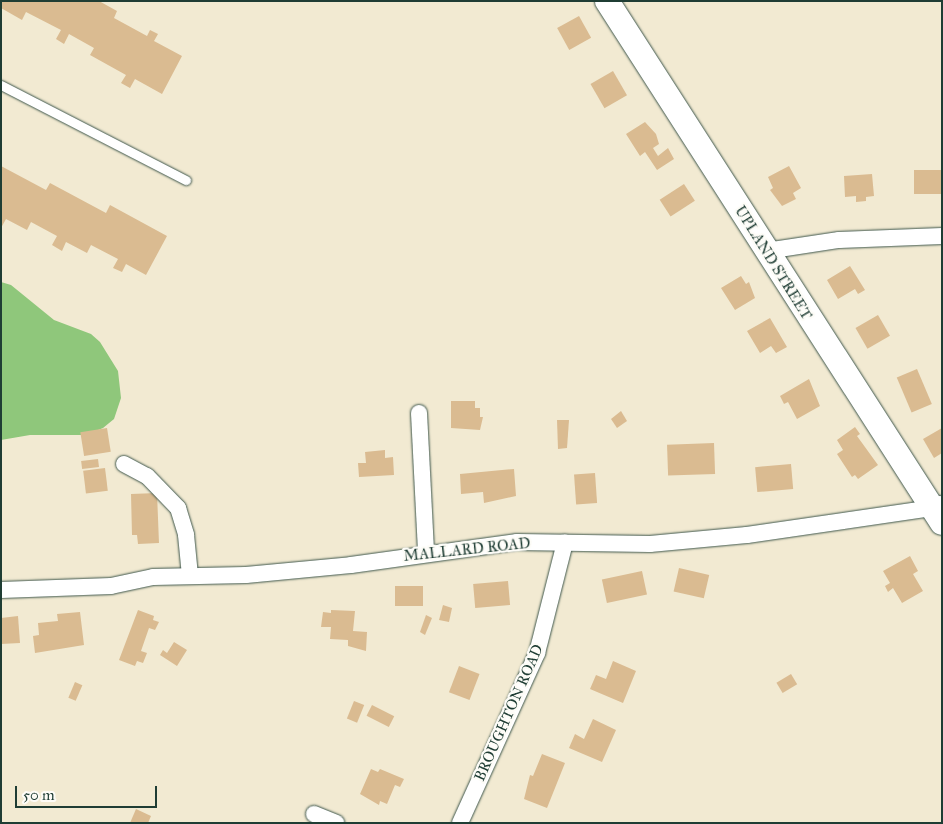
<!DOCTYPE html>
<html>
<head>
<meta charset="utf-8">
<style>
	body { margin:0 }
	#map { position:relative; width:943px; height:824px; overflow:hidden; background:#f2ead2; font-family:"IM FELL Great Primer",serif }
	div>[style] { position:absolute }
	.green>* { inset:0; background:#8fc77b }
	.building>* { inset:0; background:#dabb91; transform-origin:0 0 }
	.roads { filter:drop-shadow(0 0 1px #3f574c) drop-shadow(0 0 1px #3f574c) }
	.lane>* { height:9px; margin:-4.5px; padding:0 4.5px; transform-origin:4.5px; border-radius:4.5px; background:#fff }
	.street>* { height:16px; margin:-8px; padding:0 8px; transform-origin:8px; border-radius:8px; background:#fff }
	.secondary>* { height:24px; margin:-12px; padding:0 12px; transform-origin:12px; border-radius:12px; background:#fff }
	span { translate:-50% -50%; white-space:nowrap; text-align:center; line-height:1.15; -webkit-text-stroke:4.5px #fdfcf7; paint-order:stroke }
	.street-label { font-size:15px; color:#1f3d34 }
	.frame { position:absolute; inset:0; border:2px solid #1f3d34; pointer-events:none }
	.scale { position:absolute; left:15px; top:786px; width:142px; height:22px; box-sizing:border-box; border:2px solid #1f3d34; border-top:0; padding-left:6px; font-size:15px; line-height:18px; white-space:nowrap; color:#1f3d34; -webkit-text-stroke:4px #fdfcf7; paint-order:stroke }
</style>
</head>
<body>
<div id="map">
	<div class="green">
		<div style="clip-path:polygon(1px 282px,11px 285px,54px 320px,91px 334px,100px 342px,118px 371px,121px 398px,114px 419px,103px 428px,86px 435px,30px 435px,1px 440px)"></div>
	</div>
	<div class="building">
		<div style="clip-path:polygon(1px 1px,99px 1px,117px 11px,114px 18px,147px 36px,150px 30px,158px 34px,154px 41px,182px 56px,162px 94px,135px 79px,130px 88px,121px 83px,126px 75px,90px 55px,94px 48px,69px 34px,64px 44px,56px 39px,61px 30px,26px 12px,22px 20px,1px 8px)"></div>
		<div style="left:579px;top:16px;width:25px;height:25px;rotate:61deg"></div>
		<div style="left:613px;top:71px;width:28px;height:26px;rotate:60deg"></div>
		<div style="clip-path:polygon(645px 122px,656px 134px,659px 144px,653px 148px,658px 156px,668px 148px,674px 159px,657px 170px,645px 152px,640px 156px,626px 134px)"></div>
		<div style="clip-path:polygon(1px 166px,46px 190px,50px 183px,106px 213px,110px 205px,167px 236px,146px 275px,126px 264px,122px 272px,113px 268px,118px 259px,91px 245px,87px 253px,66px 242px,62px 251px,52px 245px,57px 236px,31px 222px,27px 230px,6px 219px,1px 228px)"></div>
		<div style="clip-path:polygon(789px 166px,801px 188px,793px 193px,796px 199px,782px 206px,770px 190px,773px 188px,768px 177px)"></div>
		<div style="left:914px;top:170px;width:28px;height:24px"></div>
		<div style="clip-path:polygon(872px 174px,874px 196px,866px 197px,866px 201px,856px 202px,856px 196px,845px 197px,844px 176px)"></div>
		<div style="left:684px;top:184px;width:20px;height:29px;rotate:57deg"></div>
		<div style="clip-path:polygon(850px 266px,865px 290px,858px 294px,855px 289px,838px 299px,827px 280px)"></div>
		<div style="clip-path:polygon(741px 276px,746px 284px,749px 282px,755px 298px,735px 310px,721px 288px)"></div>
		<div style="left:878px;top:315px;width:24px;height:26px;rotate:60deg"></div>
		<div style="clip-path:polygon(770px 318px,787px 347px,776px 353px,771px 346px,760px 353px,747px 331px)"></div>
		<div style="left:917px;top:369px;width:38px;height:22px;rotate:67deg"></div>
		<div style="clip-path:polygon(809px 379px,820px 406px,797px 419px,788px 402px,784px 404px,780px 396px)"></div>
		<div style="clip-path:polygon(451px 401px,475px 401px,475px 408px,480px 408px,480px 417px,483px 417px,480px 430px,451px 428px)"></div>
		<div style="clip-path:polygon(621px 411px,627px 421px,617px 428px,611px 419px)"></div>
		<div style="clip-path:polygon(557px 420px,569px 420px,567px 448px,558px 449px)"></div>
		<div style="clip-path:polygon(855px 427px,860px 434px,857px 436px,878px 465px,858px 479px,855px 475px,852px 477px,837px 454px,843px 450px,837px 440px)"></div>
		<div style="left:107px;top:428px;width:24px;height:27px;rotate:81deg"></div>
		<div style="clip-path:polygon(942px 428px,942px 453px,934px 458px,923px 439px)"></div>
		<div style="left:714px;top:443px;width:31px;height:47px;rotate:88deg"></div>
		<div style="clip-path:polygon(385px 450px,385px 458px,393px 457px,394px 475px,359px 477px,358px 463px,366px 463px,365px 452px)"></div>
		<div style="left:98px;top:459px;width:8px;height:17px;rotate:83deg"></div>
		<div style="left:791px;top:464px;width:25px;height:36px;rotate:85deg"></div>
		<div style="left:105px;top:468px;width:23px;height:22px;rotate:83deg"></div>
		<div style="clip-path:polygon(514px 469px,516px 496px,484px 503px,483px 492px,461px 494px,460px 474px)"></div>
		<div style="left:595px;top:473px;width:30px;height:21px;rotate:86deg"></div>
		<div style="clip-path:polygon(157px 493px,159px 543px,138px 544px,137px 535px,132px 535px,131px 494px)"></div>
		<div style="clip-path:polygon(910px 556px,918px 571px,913px 574px,923px 591px,902px 603px,893px 588px,888px 592px,885px 586px,890px 583px,883px 571px)"></div>
		<div style="left:679px;top:568px;width:31px;height:24px;rotate:13deg"></div>
		<div style="left:642px;top:571px;width:24px;height:41px;rotate:78deg"></div>
		<div style="left:508px;top:581px;width:24px;height:35px;rotate:85deg"></div>
		<div style="left:423px;top:586px;width:20px;height:28px;rotate:90deg"></div>
		<div style="clip-path:polygon(443px 605px,452px 608px,449px 622px,439px 620px)"></div>
		<div style="clip-path:polygon(138px 610px,154px 616px,153px 620px,159px 622px,155px 630px,149px 628px,141px 651px,147px 653px,143px 663px,137px 661px,135px 666px,119px 660px)"></div>
		<div style="clip-path:polygon(331px 610px,355px 611px,353px 631px,367px 632px,366px 651px,348px 646px,348px 640px,330px 639px,331px 627px,321px 627px,323px 612px,331px 613px)"></div>
		<div style="clip-path:polygon(80px 612px,84px 645px,35px 653px,33px 636px,39px 635px,38px 623px,58px 621px,57px 614px)"></div>
		<div style="clip-path:polygon(426px 615px,432px 618px,425px 635px,420px 632px)"></div>
		<div style="clip-path:polygon(18px 616px,20px 643px,1px 644px,1px 618px)"></div>
		<div style="clip-path:polygon(174px 642px,187px 650px,177px 666px,160px 655px,163px 650px,167px 653px)"></div>
		<div style="clip-path:polygon(613px 661px,636px 671px,623px 703px,590px 689px,596px 675px,606px 679px)"></div>
		<div style="left:459px;top:666px;width:22px;height:28px;rotate:21deg"></div>
		<div style="left:791px;top:674px;width:12px;height:17px;rotate:59deg"></div>
		<div style="left:75px;top:682px;width:8px;height:17px;rotate:23deg"></div>
		<div style="left:354px;top:701px;width:11px;height:19px;rotate:22deg"></div>
		<div style="left:372px;top:705px;width:25px;height:12px;rotate:27deg"></div>
		<div style="clip-path:polygon(593px 719px,616px 730px,602px 762px,569px 748px,575px 734px,584px 739px)"></div>
		<div style="clip-path:polygon(542px 754px,565px 763px,547px 808px,524px 799px,530px 775px,533px 776px)"></div>
		<div style="clip-path:polygon(371px 769px,378px 772px,380px 769px,404px 779px,400px 787px,395px 785px,387px 804px,380px 801px,379px 805px,360px 794px)"></div>
		<div style="clip-path:polygon(136px 809px,151px 816px,148px 823px,130px 823px)"></div>
	</div>
	<div class="roads">
		<div class="lane">
			<div style="left:1px;top:85px;width:208px;rotate:27.2deg"></div>
		</div>
		<div class="street">
			<div style="left:766px;top:251px;width:74px;rotate:-8.6deg"></div>
			<div style="left:839px;top:240px;width:103px;rotate:-2.2deg"></div>
			<div style="left:419px;top:413px;width:140px;rotate:87.1deg"></div>
			<div style="left:124px;top:464px;width:26px;rotate:28deg"></div>
			<div style="left:147px;top:476px;width:45px;rotate:45.9deg"></div>
			<div style="left:178px;top:508px;width:28px;rotate:73deg"></div>
			<div style="left:186px;top:535px;width:41px;rotate:84.4deg"></div>
			<div style="left:1px;top:590px;width:110px;rotate:-2.1deg"></div>
			<div style="left:111px;top:586px;width:43px;rotate:-12.1deg"></div>
			<div style="left:153px;top:577px;width:93px;rotate:-1.2deg"></div>
			<div style="left:246px;top:575px;width:105px;rotate:-5.4deg"></div>
			<div style="left:351px;top:565px;width:168px;rotate:-7.9deg"></div>
			<div style="left:517px;top:542px;width:133px;rotate:0.9deg"></div>
			<div style="left:650px;top:544px;width:97px;rotate:-5.3deg"></div>
			<div style="left:747px;top:535px;width:188px;rotate:-8.3deg"></div>
			<div style="left:933px;top:508px;width:8px;rotate:-30deg"></div>
			<div style="left:314px;top:814px;width:24px;rotate:22deg"></div>
			<div style="left:460px;top:823px;width:187px;rotate:-65.6deg"></div>
			<div style="left:537px;top:653px;width:114px;rotate:-75.8deg"></div>
		</div>
		<div class="secondary">
			<div style="left:607px;top:1px;width:620px;rotate:57.31deg"></div>
		</div>
	</div>
	<div class="street-label">
		<span style="left:773px;top:263px;rotate:58deg">UPLAND STREET</span>
		<span style="left:467px;top:550px;rotate:-6deg">MALLARD ROAD</span>
		<span style="left:509px;top:713px;rotate:-66deg">BROUGHTON ROAD</span>
	</div>
	<div class="frame"></div>
	<div class="scale">50 m</div>
</div>
</body>
</html>
